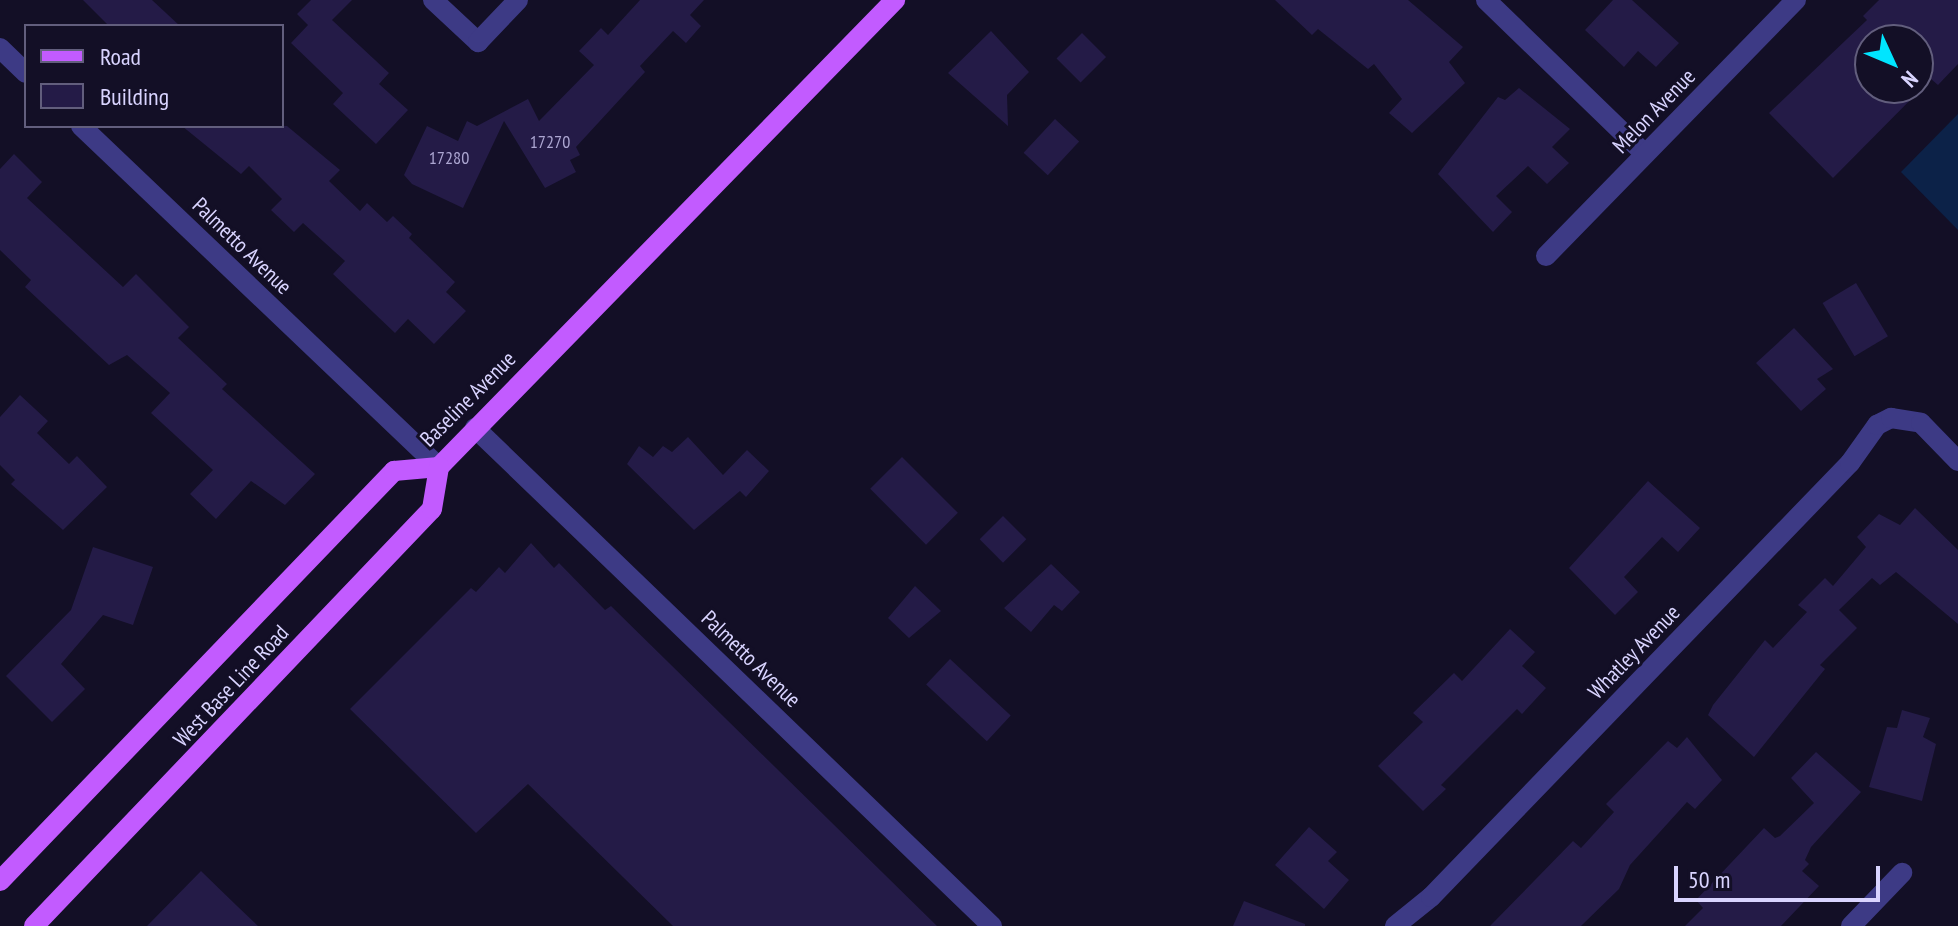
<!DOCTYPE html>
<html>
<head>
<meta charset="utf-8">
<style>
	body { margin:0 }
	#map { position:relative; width:1958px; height:926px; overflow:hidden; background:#130f26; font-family:"PT Sans Narrow",sans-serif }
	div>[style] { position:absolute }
	.water>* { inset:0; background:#0c2248 }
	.building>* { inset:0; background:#241b47; transform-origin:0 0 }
	.minor>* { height:20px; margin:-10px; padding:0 10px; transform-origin:10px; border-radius:10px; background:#3d3a85 }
	.major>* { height:20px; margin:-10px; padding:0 10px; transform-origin:10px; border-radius:10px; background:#c25bff }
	span { translate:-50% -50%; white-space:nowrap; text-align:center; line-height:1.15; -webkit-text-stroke:6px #130f26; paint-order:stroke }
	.number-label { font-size:18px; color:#aca6d1 }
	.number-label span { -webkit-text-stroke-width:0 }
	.street-label { font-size:22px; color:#d9d4ff }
	.legend { position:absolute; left:24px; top:24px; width:260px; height:104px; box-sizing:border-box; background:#130f26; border:2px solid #625e7d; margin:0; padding:10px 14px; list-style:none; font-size:24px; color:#d9d4ff }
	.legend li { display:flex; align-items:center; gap:16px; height:40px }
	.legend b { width:40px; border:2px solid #625e7d }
	.north { position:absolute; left:1854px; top:24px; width:80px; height:80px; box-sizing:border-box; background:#130f26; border:2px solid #625e7d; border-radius:50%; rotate:134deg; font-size:22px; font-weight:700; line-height:32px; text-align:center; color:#d9d4ff }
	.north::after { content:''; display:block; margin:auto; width:28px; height:36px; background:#00e5ff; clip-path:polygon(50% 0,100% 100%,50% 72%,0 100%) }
	.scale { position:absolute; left:1674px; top:866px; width:206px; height:36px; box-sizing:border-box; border:4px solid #d9d4ff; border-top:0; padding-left:10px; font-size:24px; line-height:28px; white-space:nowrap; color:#d9d4ff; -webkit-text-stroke:6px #130f26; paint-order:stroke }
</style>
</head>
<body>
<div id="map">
	<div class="water">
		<div style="clip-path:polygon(1958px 114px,1958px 230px,1901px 172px)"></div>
	</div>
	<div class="building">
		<div style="clip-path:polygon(83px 0,152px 0,180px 26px,109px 26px)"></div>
		<div style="clip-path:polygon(311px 0,352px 0,332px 20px,389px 73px,379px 84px,408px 110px,376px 144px,333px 104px,343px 93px,291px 43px,308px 25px,297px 14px)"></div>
		<div style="clip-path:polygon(640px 0,704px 0,690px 15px,701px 26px,686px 43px,673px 31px,640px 66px,645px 72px,576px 147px,580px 155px,570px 160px,576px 172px,545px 188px,504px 121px,463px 208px,412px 184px,404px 175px,427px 126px,458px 141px,467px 121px,477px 126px,528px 99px,539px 121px,594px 65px,579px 51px,601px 28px,608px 35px)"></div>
		<div style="clip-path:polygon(1275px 0,1408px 0,1463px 47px,1449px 62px,1465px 83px,1412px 133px,1389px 113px,1402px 99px,1374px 64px,1368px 69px,1318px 29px,1312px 35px)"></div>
		<div style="clip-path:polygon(1613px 0,1632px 0,1679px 43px,1656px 67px,1638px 51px,1624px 67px,1585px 30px)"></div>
		<div style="clip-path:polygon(evenodd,1879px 0,1958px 0,1958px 64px,1938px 85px,1931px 79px,1833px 178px,1769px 113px,1867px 20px,1863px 16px,1879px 0,1870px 40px,1918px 40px,1918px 88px,1870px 88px,1870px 40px)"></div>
		<div style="clip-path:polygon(991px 31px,1029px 72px,1007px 95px,1008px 126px,948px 73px)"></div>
		<div style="left:1082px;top:33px;width:34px;height:36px;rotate:45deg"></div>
		<div style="clip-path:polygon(1519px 88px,1570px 129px,1552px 147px,1569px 163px,1547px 184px,1528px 166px,1496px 196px,1512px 212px,1493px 232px,1438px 174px,1498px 97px,1505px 100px)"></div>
		<div style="left:1055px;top:119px;width:33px;height:46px;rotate:43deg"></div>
		<div style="clip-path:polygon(182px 126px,287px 126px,340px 170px,329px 181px,360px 211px,367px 203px,387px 222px,393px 216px,412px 234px,409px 238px,455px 282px,446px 292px,466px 311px,434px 344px,408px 319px,395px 333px,333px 274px,345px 261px,303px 223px,294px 232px,271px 210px,282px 199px,249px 166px,241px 174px)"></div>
		<div style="clip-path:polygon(14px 154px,42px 182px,27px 198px,123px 287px,136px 274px,189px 327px,178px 338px,227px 384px,222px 389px,315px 474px,285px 505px,251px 481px,216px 519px,190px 494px,213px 470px,151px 413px,170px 393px,127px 355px,109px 365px,25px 287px,31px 280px,0 250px,0 169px)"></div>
		<div style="left:1856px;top:283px;width:62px;height:39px;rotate:59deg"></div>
		<div style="clip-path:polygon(1794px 328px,1833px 369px,1817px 379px,1826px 389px,1801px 411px,1756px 363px)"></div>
		<div style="clip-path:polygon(20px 395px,48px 421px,37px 433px,69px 464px,77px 456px,107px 487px,63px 530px,11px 484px,15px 480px,0 465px,0 417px)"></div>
		<div style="clip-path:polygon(688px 437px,723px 475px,747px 450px,769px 471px,746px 497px,740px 491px,694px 530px,627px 464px,639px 446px,653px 457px,663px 446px,672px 452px)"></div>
		<div style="left:902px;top:457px;width:79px;height:45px;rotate:45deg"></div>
		<div style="clip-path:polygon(1648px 481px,1700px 528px,1678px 552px,1662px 537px,1624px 577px,1638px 592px,1615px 615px,1569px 568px)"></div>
		<div style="clip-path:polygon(1915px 508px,1958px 550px,1958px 624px,1896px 572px,1880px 585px,1872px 578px,1839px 610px,1857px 628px,1820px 665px,1825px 669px,1754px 757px,1708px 715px,1713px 705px,1765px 640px,1773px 648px,1807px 612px,1798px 605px,1825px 578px,1833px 586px,1866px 547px,1857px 537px,1879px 514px,1900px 525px)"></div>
		<div style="left:1003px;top:516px;width:33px;height:33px;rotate:45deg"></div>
		<div style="clip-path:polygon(531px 543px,554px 568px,559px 563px,605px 610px,611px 606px,937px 926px,673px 926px,528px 784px,476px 833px,350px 709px,471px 588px,476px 592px,499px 567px,505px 573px)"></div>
		<div style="clip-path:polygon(93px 547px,153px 567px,133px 625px,103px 615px,61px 664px,85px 689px,52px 722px,6px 676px,71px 610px)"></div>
		<div style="clip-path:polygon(1051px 564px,1080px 592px,1062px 611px,1054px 605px,1031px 632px,1004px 608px)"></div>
		<div style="clip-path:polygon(915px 586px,941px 611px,909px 638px,888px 618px)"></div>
		<div style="clip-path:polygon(1510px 629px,1535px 652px,1522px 666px,1546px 688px,1522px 714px,1517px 709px,1441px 785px,1446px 789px,1423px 811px,1378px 766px,1423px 722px,1413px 713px,1454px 673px,1462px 681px)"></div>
		<div style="left:950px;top:659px;width:83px;height:35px;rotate:43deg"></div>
		<div style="clip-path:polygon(1902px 710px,1930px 718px,1923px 737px,1936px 744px,1922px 801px,1869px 787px,1887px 727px,1897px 728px)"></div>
		<div style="clip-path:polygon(1687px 737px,1722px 780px,1695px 809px,1687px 802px,1630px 865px,1619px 889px,1581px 926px,1490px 926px,1573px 841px,1581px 848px,1614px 812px,1606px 804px,1668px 741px,1677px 748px)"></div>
		<div style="clip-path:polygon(1816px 752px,1861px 792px,1811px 847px,1805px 860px,1809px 864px,1802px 871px,1819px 886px,1781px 926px,1685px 926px,1703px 908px,1696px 900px,1764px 828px,1775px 838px,1780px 836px,1814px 803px,1791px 778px)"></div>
		<div style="clip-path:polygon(1309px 827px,1337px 852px,1328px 861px,1349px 880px,1324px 909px,1275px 865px)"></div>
		<div style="clip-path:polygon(201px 871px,236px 905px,258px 926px,147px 926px)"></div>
		<div style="clip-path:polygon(1244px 901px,1305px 924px,1305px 926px,1233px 926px)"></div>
	</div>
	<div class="minor">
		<div style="left:433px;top:0;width:62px;rotate:43deg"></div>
		<div style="left:478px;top:42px;width:58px;rotate:-46.4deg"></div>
		<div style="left:1486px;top:0;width:221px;rotate:44.1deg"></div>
		<div style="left:0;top:48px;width:36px;rotate:44deg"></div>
		<div style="left:81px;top:126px;width:494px;rotate:43.6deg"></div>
		<div style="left:1546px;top:256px;width:358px;rotate:-45.7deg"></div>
		<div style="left:475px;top:428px;width:718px;rotate:43.93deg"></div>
		<div style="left:1395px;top:926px;width:46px;rotate:-38.9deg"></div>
		<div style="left:1431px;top:897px;width:603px;rotate:-46.01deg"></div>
		<div style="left:1850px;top:463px;width:47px;rotate:-54.6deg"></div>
		<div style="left:1877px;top:425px;width:16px;rotate:-27deg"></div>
		<div style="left:1891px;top:418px;width:30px;rotate:9deg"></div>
		<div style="left:1921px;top:423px;width:53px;rotate:45.8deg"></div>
		<div style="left:1851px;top:926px;width:74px;rotate:-46.1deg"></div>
	</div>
	<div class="major">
		<div style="left:0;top:881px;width:569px;rotate:-46.14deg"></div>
		<div style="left:394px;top:471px;width:45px;rotate:-5.1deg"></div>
		<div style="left:439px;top:467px;width:653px;rotate:-45.68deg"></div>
		<div style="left:34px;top:926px;width:576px;rotate:-46.34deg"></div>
		<div style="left:432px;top:509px;width:43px;rotate:-80.5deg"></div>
	</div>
	<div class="number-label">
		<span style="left:550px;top:142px">17270</span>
		<span style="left:449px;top:158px">17280</span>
	</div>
	<div class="street-label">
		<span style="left:1654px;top:111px;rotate:-46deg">Melon Avenue</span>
		<span style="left:242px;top:246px;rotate:44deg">Palmetto Avenue</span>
		<span style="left:468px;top:399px;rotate:-45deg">Baseline Avenue</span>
		<span style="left:1634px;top:652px;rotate:-46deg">Whatley Avenue</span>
		<span style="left:751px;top:659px;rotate:44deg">Palmetto Avenue</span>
		<span style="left:231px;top:686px;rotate:-47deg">West Base Line Road</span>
	</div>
	<ul class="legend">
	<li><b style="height:10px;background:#c25bff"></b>Road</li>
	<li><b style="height:22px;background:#241b47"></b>Building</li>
	</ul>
	<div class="north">N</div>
	<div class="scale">50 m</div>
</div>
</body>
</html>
